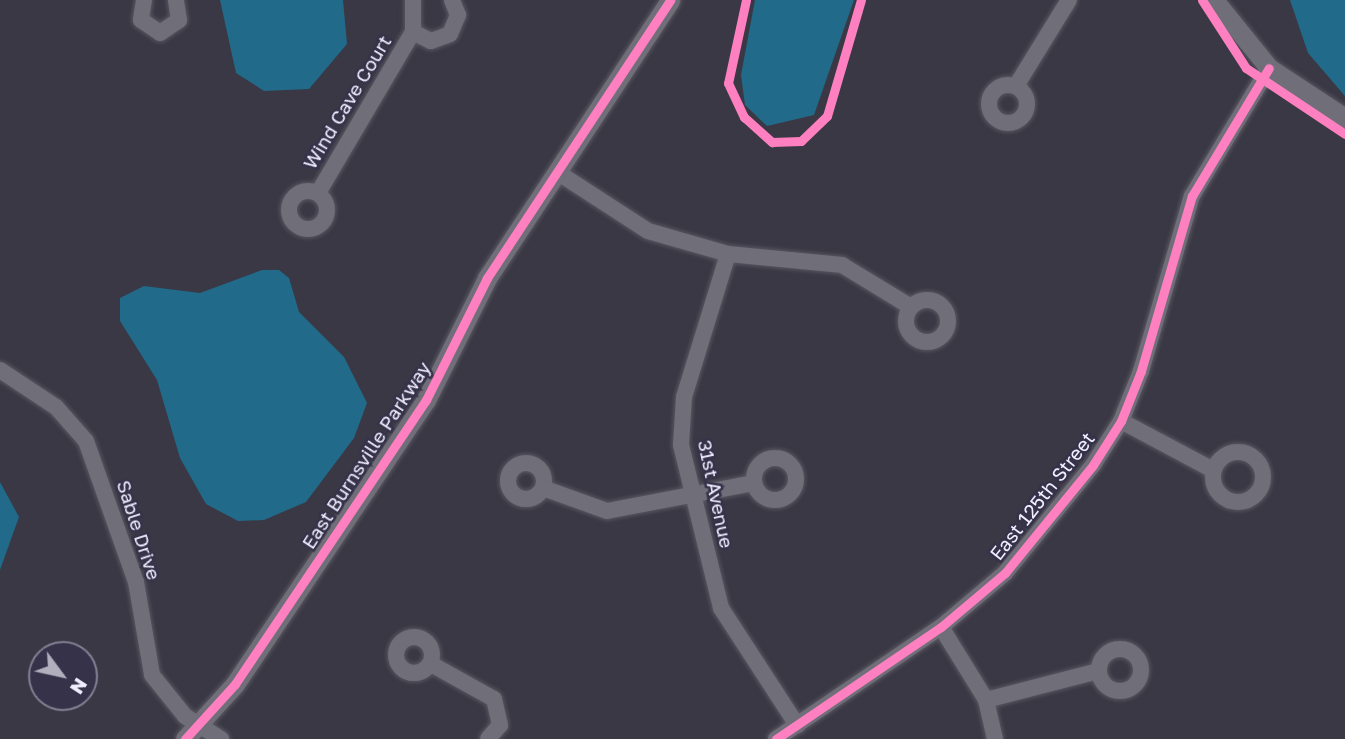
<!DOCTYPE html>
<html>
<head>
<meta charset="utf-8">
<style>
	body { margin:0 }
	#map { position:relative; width:1345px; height:739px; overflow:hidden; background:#3a3844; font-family:"Golos Text",sans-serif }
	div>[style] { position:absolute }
	.water>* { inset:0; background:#216a8a }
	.roads { filter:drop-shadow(0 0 2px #585661) drop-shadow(0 0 2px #585661) }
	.minor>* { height:16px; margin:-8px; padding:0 8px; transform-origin:8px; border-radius:8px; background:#706e78 }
	.minor>.ring { margin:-8px; padding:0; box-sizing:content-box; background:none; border:16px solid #706e78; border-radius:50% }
	.tertiary>* { height:19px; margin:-9.5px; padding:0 9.5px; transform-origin:9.5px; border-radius:9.5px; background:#706e78 }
	.cycleway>* { height:9px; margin:-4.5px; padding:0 4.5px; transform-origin:4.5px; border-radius:4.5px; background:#ff80c0 }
	span { translate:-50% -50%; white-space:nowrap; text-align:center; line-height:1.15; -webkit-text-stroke:5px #36324a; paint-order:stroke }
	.street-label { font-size:19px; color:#f1efff }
	.north { position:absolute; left:28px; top:641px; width:70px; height:70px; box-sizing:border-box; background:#36324a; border:2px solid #817e92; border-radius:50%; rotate:123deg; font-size:19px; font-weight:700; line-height:28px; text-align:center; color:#f1efff }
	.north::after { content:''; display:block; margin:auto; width:24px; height:32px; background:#b1afbe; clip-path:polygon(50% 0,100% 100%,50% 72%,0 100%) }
</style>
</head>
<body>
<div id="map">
	<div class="water">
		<div style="clip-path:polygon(220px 0,343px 0,347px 44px,309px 89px,264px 91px,236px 73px)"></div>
		<div style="clip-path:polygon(755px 0,854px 0,814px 115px,767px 126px,745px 105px,741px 75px)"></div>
		<div style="clip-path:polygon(1290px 0,1345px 0,1345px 96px,1308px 53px)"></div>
		<div style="clip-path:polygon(262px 270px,279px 270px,289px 278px,299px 312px,344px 357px,367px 403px,354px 438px,306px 502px,264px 520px,238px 521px,206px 504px,180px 458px,157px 380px,120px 321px,120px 298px,144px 286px,200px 293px)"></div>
		<div style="clip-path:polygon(0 482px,19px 517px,0 570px)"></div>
	</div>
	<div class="roads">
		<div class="minor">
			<div style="left:144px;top:0;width:20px;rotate:99deg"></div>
			<div style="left:141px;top:20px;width:23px;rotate:34deg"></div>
			<div style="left:160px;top:33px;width:23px;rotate:-34deg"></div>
			<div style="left:179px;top:20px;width:20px;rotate:-99deg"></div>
			<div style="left:413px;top:32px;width:20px;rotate:27deg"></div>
			<div style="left:431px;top:41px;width:20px;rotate:-20deg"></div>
			<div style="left:450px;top:34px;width:21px;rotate:-67deg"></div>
			<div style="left:458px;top:15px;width:16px;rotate:-112deg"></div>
			<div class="ring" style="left:989px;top:85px;width:22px;height:22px"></div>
			<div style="left:1016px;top:86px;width:101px;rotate:-58.4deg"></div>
			<div style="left:557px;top:172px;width:108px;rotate:33deg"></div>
			<div style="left:648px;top:231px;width:83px;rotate:16deg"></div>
			<div style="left:728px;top:254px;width:115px;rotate:5.5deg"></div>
			<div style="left:842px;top:265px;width:81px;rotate:31.3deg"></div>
			<div class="ring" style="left:289px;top:191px;width:22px;height:22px"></div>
			<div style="left:318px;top:193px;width:187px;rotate:-59.5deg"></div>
			<div style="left:413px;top:32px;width:32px;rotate:-90deg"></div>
			<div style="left:728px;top:254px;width:150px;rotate:107.1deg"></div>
			<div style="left:684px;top:397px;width:48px;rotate:93.6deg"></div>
			<div style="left:681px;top:445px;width:168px;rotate:76.2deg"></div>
			<div style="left:721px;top:608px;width:140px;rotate:57deg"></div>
			<div class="ring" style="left:906px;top:300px;width:26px;height:26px"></div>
			<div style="left:0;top:370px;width:67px;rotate:33.5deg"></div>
			<div style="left:56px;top:407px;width:45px;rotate:48.6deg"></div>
			<div style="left:86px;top:441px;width:150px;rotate:70.5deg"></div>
			<div style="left:136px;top:582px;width:94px;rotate:80.2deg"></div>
			<div style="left:152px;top:675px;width:53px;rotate:51.2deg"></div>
			<div style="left:185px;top:716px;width:43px;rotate:32.6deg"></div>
			<div style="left:1121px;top:421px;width:104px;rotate:28deg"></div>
			<div class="ring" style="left:1213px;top:452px;width:34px;height:34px"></div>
			<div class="ring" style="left:754px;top:458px;width:26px;height:26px"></div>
			<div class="ring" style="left:508px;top:463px;width:20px;height:20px"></div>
			<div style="left:543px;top:488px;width:68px;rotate:19.8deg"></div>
			<div style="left:607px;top:511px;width:150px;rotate:-10.8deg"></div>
			<div style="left:941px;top:627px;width:86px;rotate:58.3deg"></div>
			<div style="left:986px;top:700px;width:40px;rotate:77deg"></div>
			<div class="ring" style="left:396px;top:637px;width:20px;height:20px"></div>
			<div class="ring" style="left:1099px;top:649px;width:26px;height:26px"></div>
			<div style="left:431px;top:664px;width:72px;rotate:29.1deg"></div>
			<div style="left:494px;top:699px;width:27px;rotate:77deg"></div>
			<div style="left:500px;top:725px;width:18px;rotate:131deg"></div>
			<div style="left:986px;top:700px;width:116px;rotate:-14.5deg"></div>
			<div style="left:776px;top:739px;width:199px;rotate:-34.2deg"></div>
			<div style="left:941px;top:627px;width:84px;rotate:-40.2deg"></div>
			<div style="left:1005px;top:573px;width:139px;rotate:-50.8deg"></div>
			<div style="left:1093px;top:465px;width:52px;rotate:-57.5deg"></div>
			<div style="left:1121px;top:421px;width:54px;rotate:-68.2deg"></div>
			<div style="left:1141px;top:371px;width:182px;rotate:-73.8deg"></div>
			<div style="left:1192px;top:196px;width:149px;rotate:-59deg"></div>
		</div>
		<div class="tertiary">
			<div style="left:1214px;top:0;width:87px;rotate:51deg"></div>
			<div style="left:1269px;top:68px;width:91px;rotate:33.3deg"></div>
			<div style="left:185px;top:739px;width:74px;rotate:-47.7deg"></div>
			<div style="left:235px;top:684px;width:342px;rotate:-56.1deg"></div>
			<div style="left:426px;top:400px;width:136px;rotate:-63.4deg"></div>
			<div style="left:487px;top:278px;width:333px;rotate:-56.6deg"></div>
		</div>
	</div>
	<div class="cycleway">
		<div style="left:746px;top:0;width:85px;rotate:102.2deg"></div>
		<div style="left:728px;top:83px;width:38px;rotate:65deg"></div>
		<div style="left:744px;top:117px;width:38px;rotate:42deg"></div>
		<div style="left:772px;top:142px;width:29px;rotate:-2deg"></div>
		<div style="left:801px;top:141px;width:36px;rotate:-44deg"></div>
		<div style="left:827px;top:116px;width:121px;rotate:-73.7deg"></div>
		<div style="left:1202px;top:0;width:81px;rotate:57.1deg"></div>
		<div style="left:1246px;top:68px;width:119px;rotate:33.7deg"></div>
		<div style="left:185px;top:739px;width:74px;rotate:-47.7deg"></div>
		<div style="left:235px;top:684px;width:342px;rotate:-56.1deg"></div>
		<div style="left:426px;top:400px;width:136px;rotate:-63.4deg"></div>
		<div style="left:487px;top:278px;width:333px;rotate:-56.6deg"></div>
		<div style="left:776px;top:739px;width:199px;rotate:-34.2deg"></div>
		<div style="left:941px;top:627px;width:84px;rotate:-40.2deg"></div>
		<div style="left:1005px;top:573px;width:139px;rotate:-50.8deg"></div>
		<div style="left:1093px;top:465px;width:52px;rotate:-57.5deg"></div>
		<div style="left:1121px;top:421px;width:54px;rotate:-68.2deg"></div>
		<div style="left:1141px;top:371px;width:182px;rotate:-73.8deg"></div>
		<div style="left:1192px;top:196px;width:149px;rotate:-59deg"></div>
	</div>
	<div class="street-label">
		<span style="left:347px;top:102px;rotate:-59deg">Wind Cave Court</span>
		<span style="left:366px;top:455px;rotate:-57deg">East Burnsville Parkway</span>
		<span style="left:716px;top:494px;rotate:78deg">31st Avenue</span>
		<span style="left:1042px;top:496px;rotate:-52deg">East 125th Street</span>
		<span style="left:139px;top:530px;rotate:72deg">Sable Drive</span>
	</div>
	<div class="north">N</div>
</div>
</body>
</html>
